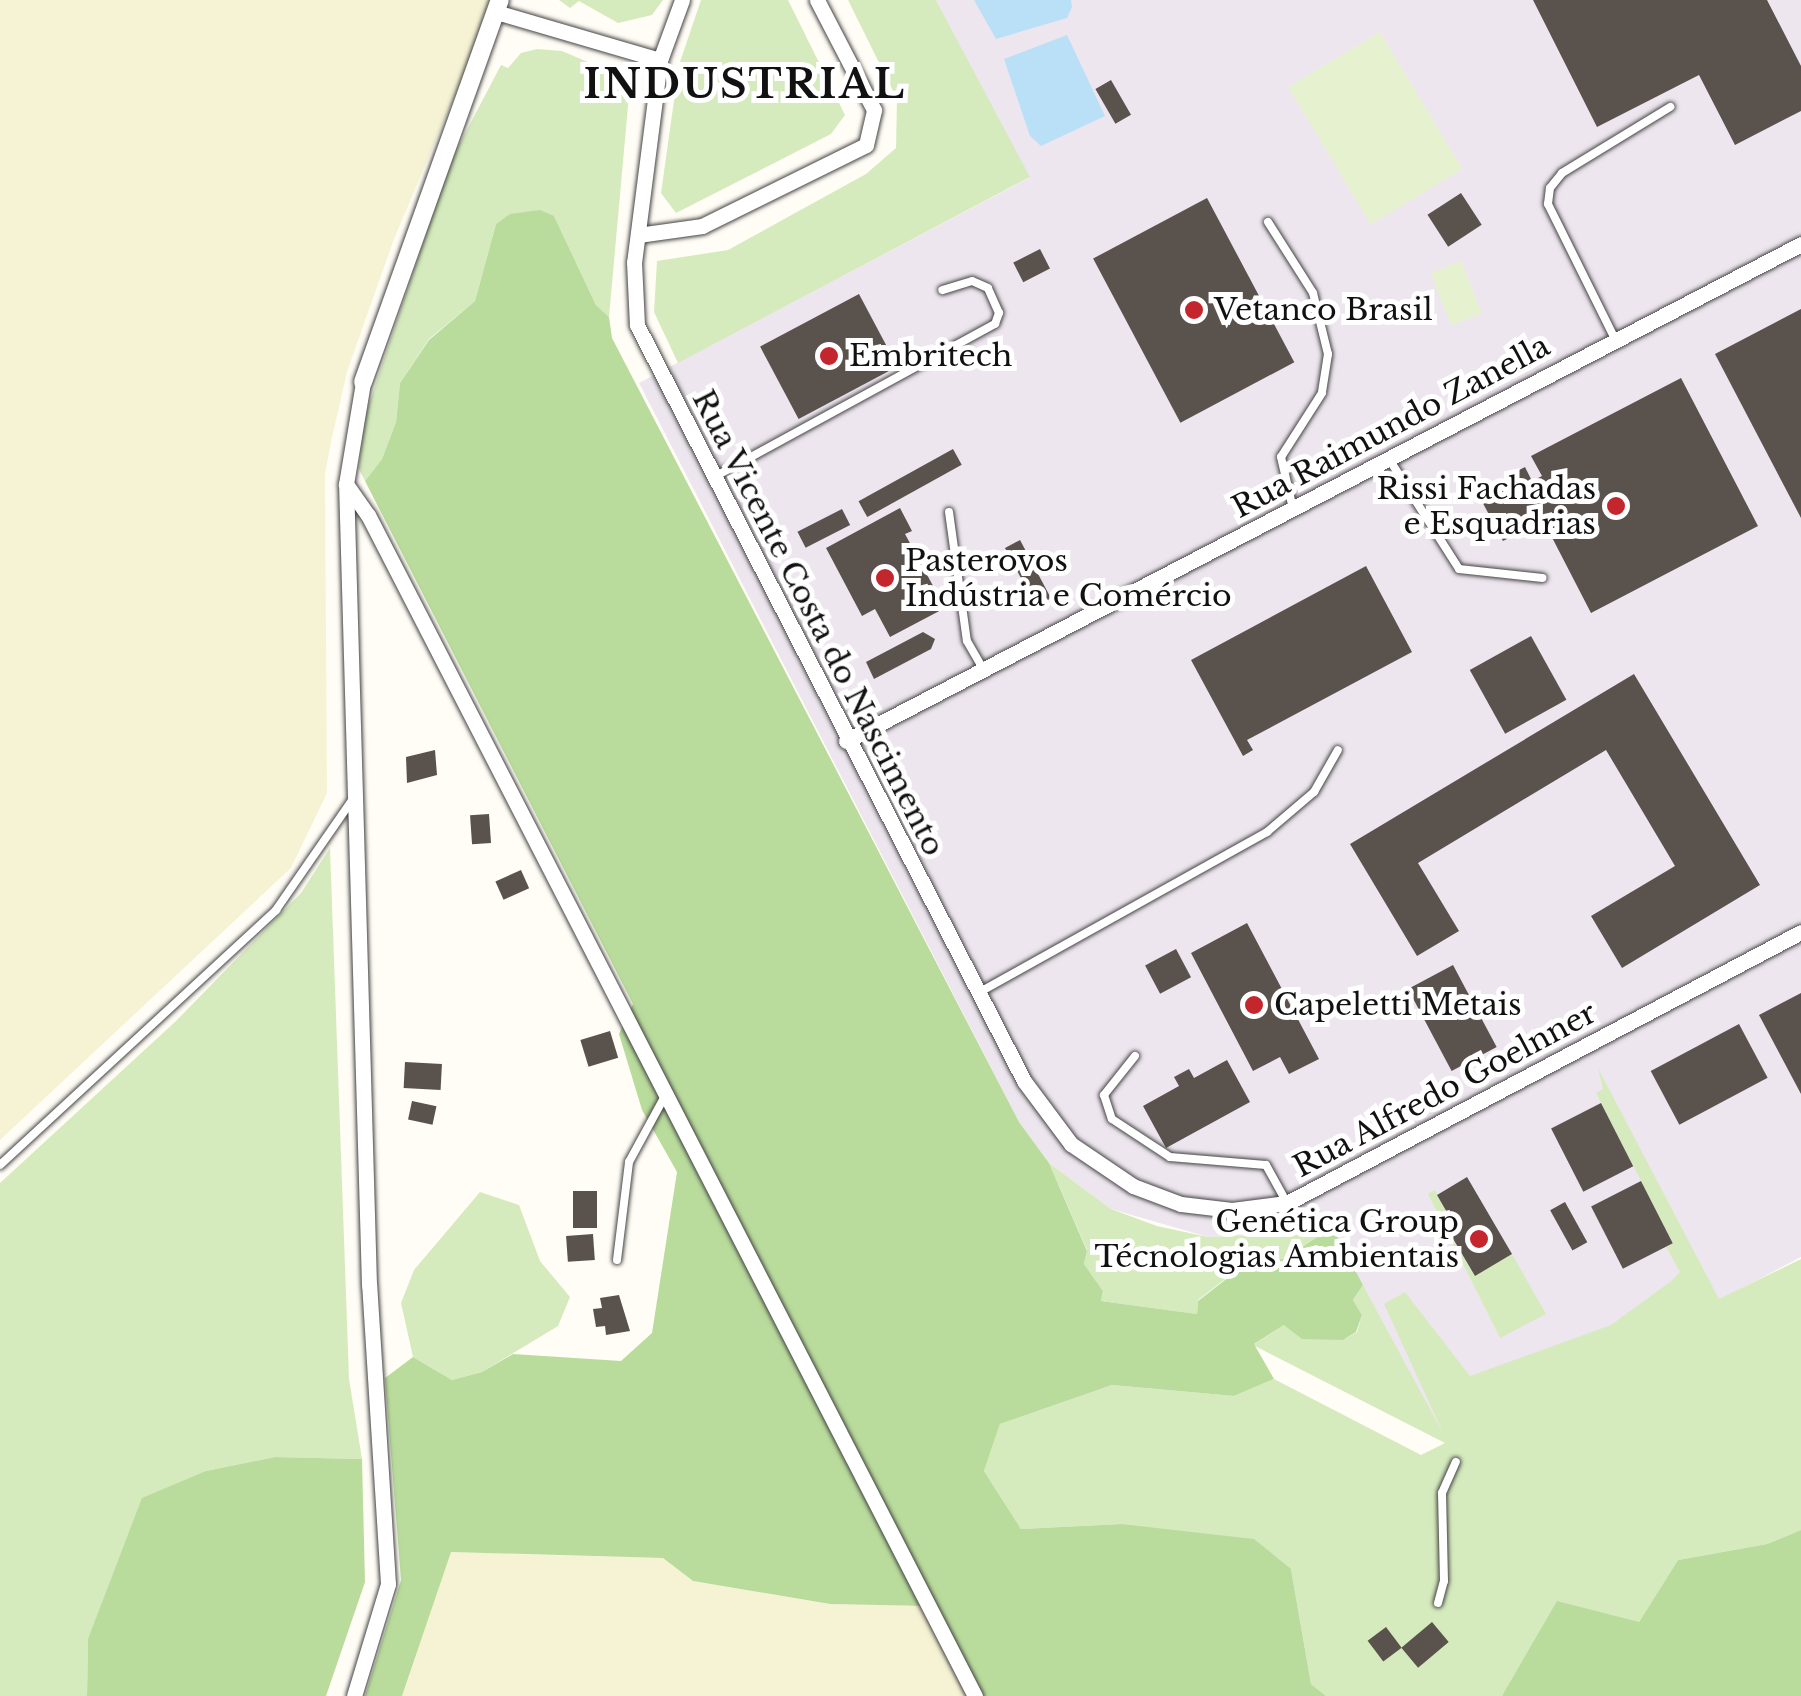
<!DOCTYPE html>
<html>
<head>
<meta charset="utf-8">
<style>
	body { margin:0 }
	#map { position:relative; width:1801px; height:1696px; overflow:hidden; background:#fffdf5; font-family:"Libre Baskerville",serif }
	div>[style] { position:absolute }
	.industrial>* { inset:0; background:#eee6ef }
	.farmland>* { inset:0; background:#f6f3d4 }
	.green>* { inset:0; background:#d5ebbd }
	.forest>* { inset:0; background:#b9dc9c }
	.pitch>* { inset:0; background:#e6f2cf; transform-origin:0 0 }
	.water>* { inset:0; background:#b9e0f7 }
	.building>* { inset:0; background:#5a524d; transform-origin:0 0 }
	.roads { filter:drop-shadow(0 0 2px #444) drop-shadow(0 0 2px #444) }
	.service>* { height:8px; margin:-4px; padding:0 4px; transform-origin:4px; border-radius:4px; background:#fff }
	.minor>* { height:15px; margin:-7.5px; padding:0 7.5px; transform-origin:7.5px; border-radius:7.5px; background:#fff }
	.tertiary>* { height:18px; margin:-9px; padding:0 9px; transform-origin:9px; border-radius:9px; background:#fff }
	.dots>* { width:28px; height:28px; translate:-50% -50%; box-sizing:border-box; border:5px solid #fff; border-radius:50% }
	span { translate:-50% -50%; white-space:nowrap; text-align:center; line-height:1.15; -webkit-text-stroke:10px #fff; paint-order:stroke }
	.poi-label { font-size:30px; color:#111 }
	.left { translate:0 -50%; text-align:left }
	.right { translate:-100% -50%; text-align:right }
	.street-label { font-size:30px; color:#111 }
	.district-label { font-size:40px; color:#111; font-weight:700; letter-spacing:2.5px }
</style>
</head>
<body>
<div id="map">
	<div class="industrial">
		<div style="clip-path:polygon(936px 0,1801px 0,1801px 1257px,1448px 1443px,1325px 1215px,1257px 1235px,1208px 1237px,1111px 1209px,1049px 1163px,1019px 1122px,639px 383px,1029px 178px)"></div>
	</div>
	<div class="farmland">
		<div style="clip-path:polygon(0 0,495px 0,394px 239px,347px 372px,331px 442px,325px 474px,327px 793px,291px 868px,0 1140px)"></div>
		<div style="clip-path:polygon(450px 1552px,663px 1558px,693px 1581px,830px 1604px,925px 1606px,970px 1696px,402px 1696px)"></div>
	</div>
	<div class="green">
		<div style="clip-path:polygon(559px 0,663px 0,652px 15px,618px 23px,579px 1px,570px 8px)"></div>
		<div style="clip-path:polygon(701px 0,788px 0,845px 115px,831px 134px,676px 213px,661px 193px,679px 65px)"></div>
		<div style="clip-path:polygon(848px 0,936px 0,1030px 177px,678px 363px,654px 312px,657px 261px,728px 250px,866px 174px,896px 148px,897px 99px)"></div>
		<div style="clip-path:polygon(537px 49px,562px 51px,613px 73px,629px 95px,609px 317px,596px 305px,554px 216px,496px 224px,475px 301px,429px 339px,400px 383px,396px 422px,382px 459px,365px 481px,359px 469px,364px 419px,451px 160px,501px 65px,508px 68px,521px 53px)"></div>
		<div style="clip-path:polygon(330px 848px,349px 1379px,362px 1459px,275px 1457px,206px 1471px,88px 1639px,87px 1696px,0 1696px,0 1183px,176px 1021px,301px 893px)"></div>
		<div style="clip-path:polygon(1598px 1068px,1719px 1299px,1801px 1259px,1801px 1530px,1767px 1544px,1678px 1560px,1639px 1622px,1514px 1680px,1502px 1696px,1326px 1696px,1311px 1684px,1291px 1569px,1121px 1524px,1021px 1529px,984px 1471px,1000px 1424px,1112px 1385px,1234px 1396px,1274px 1379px,1421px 1455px,1445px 1443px,1253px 1345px,1284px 1325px,1343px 1340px,1357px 1332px,1362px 1315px,1353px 1300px,1363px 1285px,1443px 1433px,1384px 1304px,1405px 1292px,1470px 1376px,1611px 1325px,1670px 1282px,1680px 1272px,1666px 1247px,1673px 1243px,1596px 1093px,1603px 1089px)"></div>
		<div style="clip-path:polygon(1049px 1163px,1111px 1209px,1157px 1226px,1208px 1237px,1257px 1235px,1325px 1214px,1332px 1227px,1286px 1258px,1233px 1273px,1198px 1300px,1197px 1314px,1101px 1301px,1103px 1291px,1084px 1264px,1087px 1250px)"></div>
		<div style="clip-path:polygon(1435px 1190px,1452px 1221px,1445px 1225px,1475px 1276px,1512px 1254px,1546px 1314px,1500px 1338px,1428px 1194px)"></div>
		<div style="clip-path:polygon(480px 1192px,519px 1205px,540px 1261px,570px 1297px,558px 1326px,482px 1372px,452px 1380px,413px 1357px,401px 1303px,414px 1270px)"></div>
	</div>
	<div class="forest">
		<div style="clip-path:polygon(540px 210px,554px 216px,596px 305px,609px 317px,612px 338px,1019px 1122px,1049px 1163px,1087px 1251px,1084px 1264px,1103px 1291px,1101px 1301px,1197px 1314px,1198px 1301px,1234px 1273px,1286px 1258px,1332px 1227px,1363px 1285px,1353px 1300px,1362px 1315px,1356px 1332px,1343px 1340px,1302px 1339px,1284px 1325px,1254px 1344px,1274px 1379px,1234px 1396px,1112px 1385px,1000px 1424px,984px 1471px,1021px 1529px,1121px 1524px,1254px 1539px,1291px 1569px,1311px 1684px,1326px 1696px,970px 1696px,925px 1606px,830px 1604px,693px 1581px,663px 1558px,451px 1552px,402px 1696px,365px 1696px,401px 1580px,385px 1378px,413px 1357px,452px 1380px,482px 1372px,513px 1354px,621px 1361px,652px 1333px,677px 1172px,642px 1110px,619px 1034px,633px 1004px,365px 481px,382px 459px,396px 422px,400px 383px,429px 340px,475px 301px,496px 224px,510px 214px)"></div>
		<div style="clip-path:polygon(275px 1457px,362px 1459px,365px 1582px,326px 1696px,87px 1696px,88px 1639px,142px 1498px,206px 1471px)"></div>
		<div style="clip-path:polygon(1801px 1530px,1801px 1696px,1502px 1696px,1557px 1601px,1639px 1622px,1678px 1560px,1767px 1544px)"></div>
	</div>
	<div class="pitch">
		<div style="left:1380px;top:32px;width:160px;height:107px;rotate:59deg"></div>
		<div style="left:1461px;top:261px;width:56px;height:33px;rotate:68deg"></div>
	</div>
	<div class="water">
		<div style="clip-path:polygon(974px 0,1071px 0,1072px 7px,1067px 18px,996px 39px)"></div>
		<div style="clip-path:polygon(1067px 35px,1105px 116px,1041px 146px,1030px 136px,1004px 59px)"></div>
	</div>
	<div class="building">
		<div style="clip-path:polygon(1533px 0,1767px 0,1801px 66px,1801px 111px,1735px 145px,1699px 75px,1597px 127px)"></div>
		<div style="left:1111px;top:80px;width:40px;height:18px;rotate:60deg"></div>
		<div style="left:1461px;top:193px;width:38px;height:40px;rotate:57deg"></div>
		<div style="left:1207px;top:198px;width:186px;height:129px;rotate:62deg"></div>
		<div style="left:1040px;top:249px;width:22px;height:30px;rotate:63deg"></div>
		<div style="left:859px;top:294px;width:82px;height:112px;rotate:62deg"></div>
		<div style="clip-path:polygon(1801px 309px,1801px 518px,1715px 354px)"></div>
		<div style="clip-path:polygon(1681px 378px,1758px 526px,1591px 613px,1543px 520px,1503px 541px,1477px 492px,1525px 467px,1532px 481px,1542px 476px,1531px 456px)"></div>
		<div style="left:953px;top:449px;width:18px;height:108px;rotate:61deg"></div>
		<div style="clip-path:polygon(900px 508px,912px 531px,905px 534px,945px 608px,890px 637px,875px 609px,862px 616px,826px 548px)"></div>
		<div style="left:842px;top:509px;width:18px;height:50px;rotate:63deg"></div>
		<div style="left:1020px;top:540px;width:66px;height:17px;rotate:62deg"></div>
		<div style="clip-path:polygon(1366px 566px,1412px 652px,1247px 740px,1253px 750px,1243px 756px,1191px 660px)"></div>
		<div style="clip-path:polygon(923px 632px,935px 639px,931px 649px,874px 679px,866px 662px)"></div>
		<div style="left:1531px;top:636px;width:73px;height:70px;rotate:61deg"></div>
		<div style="clip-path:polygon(1634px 674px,1760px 885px,1622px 968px,1591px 916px,1675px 866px,1606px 750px,1418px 863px,1459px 931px,1417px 956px,1350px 844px)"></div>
		<div style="clip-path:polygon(435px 750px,437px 775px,407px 783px,406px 757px)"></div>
		<div style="left:489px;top:814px;width:29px;height:19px;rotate:86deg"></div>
		<div style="left:521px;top:870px;width:20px;height:28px;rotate:66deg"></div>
		<div style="clip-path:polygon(1247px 923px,1319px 1059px,1289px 1074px,1280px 1057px,1253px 1071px,1191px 953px)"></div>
		<div style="left:1176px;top:949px;width:32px;height:35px;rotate:62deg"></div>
		<div style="left:1453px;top:965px;width:93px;height:51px;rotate:62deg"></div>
		<div style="clip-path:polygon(1801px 993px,1801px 1094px,1759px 1015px)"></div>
		<div style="left:1739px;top:1024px;width:61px;height:100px;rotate:62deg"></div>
		<div style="left:610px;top:1031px;width:28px;height:31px;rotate:73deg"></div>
		<div style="clip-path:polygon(1227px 1060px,1250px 1102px,1166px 1148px,1143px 1106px,1179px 1086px,1174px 1077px,1189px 1069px,1194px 1078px)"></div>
		<div style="left:405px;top:1062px;width:37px;height:26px;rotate:3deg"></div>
		<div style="left:412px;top:1101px;width:25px;height:19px;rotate:12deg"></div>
		<div style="left:1601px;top:1103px;width:71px;height:56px;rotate:63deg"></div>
		<div style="clip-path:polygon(1467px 1177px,1512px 1254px,1475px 1276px,1445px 1225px,1452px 1221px,1437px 1195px)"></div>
		<div style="left:1641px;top:1181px;width:70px;height:56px;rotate:63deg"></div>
		<div style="left:573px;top:1191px;width:24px;height:37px"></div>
		<div style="left:1565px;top:1202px;width:46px;height:17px;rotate:61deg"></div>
		<div style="left:593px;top:1234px;width:26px;height:27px;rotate:86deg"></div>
		<div style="clip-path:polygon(619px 1295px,630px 1331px,606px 1335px,605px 1326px,596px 1327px,593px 1309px,602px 1308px,600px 1298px)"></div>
		<div style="left:1432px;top:1622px;width:26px;height:40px;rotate:50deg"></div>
		<div style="left:1386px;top:1627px;width:26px;height:23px;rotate:53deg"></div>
	</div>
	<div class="roads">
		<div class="service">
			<div style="left:1268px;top:222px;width:84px;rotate:57.6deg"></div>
			<div style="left:1313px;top:293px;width:63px;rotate:76.2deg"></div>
			<div style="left:1328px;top:354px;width:39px;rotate:99deg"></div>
			<div style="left:1322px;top:393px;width:76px;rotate:122.6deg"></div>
			<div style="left:1281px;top:457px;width:53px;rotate:77deg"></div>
			<div style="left:1616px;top:341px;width:153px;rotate:-116.4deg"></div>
			<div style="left:1548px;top:204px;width:16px;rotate:-83deg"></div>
			<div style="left:1550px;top:188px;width:19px;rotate:-51deg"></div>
			<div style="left:1562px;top:173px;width:127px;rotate:-31.4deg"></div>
			<div style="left:1389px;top:459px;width:130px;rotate:57.5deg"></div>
			<div style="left:1459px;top:569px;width:84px;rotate:6.1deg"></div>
			<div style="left:716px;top:476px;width:318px;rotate:-28.6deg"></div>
			<div style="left:995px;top:324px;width:12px;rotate:-70deg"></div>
			<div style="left:999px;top:313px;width:27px;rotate:-114deg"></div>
			<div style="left:988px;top:288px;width:17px;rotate:-156deg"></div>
			<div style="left:972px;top:281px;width:31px;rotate:163deg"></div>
			<div style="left:949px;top:512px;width:130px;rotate:82.1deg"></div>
			<div style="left:967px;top:641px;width:34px;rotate:60deg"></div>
			<div style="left:978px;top:993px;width:331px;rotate:-29.1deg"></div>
			<div style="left:1267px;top:832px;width:62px;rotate:-40.4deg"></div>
			<div style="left:1314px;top:792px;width:48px;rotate:-60.3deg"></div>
			<div style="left:1135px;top:1056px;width:50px;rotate:128.5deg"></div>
			<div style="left:1104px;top:1095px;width:25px;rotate:72deg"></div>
			<div style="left:1112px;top:1119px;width:69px;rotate:33.2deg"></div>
			<div style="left:1170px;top:1157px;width:96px;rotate:4.8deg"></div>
			<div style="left:1266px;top:1165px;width:43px;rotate:61.1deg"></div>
			<div style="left:0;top:1165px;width:376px;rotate:-42.7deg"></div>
			<div style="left:276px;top:910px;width:135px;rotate:-55.3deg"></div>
			<div style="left:617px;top:1260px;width:99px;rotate:-83deg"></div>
			<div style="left:629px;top:1162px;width:75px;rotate:-61.4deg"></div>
			<div style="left:1438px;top:1603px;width:23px;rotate:-75deg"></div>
			<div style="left:1444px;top:1581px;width:88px;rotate:-91.3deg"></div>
			<div style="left:1442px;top:1493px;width:34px;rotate:-66deg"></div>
		</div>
		<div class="minor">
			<div style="left:682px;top:0;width:64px;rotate:110.1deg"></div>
			<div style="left:660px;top:60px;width:204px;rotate:97.3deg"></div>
			<div style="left:634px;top:262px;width:63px;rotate:87.3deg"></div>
			<div style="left:637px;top:325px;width:849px;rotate:62.89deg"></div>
			<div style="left:1024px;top:1081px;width:79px;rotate:53.3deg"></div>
			<div style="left:1071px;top:1144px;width:75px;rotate:34.1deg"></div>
			<div style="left:1133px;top:1186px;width:51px;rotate:20.6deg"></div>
			<div style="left:1181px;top:1204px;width:51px;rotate:6.7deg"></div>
			<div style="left:1232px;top:1210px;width:55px;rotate:-7.3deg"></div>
			<div style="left:1287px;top:1203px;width:581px;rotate:-27.8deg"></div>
			<div style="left:496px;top:12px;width:171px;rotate:16.3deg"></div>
			<div style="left:638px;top:235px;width:65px;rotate:-8deg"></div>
			<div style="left:702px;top:226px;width:183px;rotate:-26.3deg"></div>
			<div style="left:866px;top:145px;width:36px;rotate:-77deg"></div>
			<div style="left:874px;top:110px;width:124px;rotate:-117.4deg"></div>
			<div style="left:346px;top:484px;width:38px;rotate:55deg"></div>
			<div style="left:368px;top:515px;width:1328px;rotate:62.8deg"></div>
			<div style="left:846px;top:741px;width:1077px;rotate:-27.49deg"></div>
			<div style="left:354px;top:1696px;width:117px;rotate:-73.1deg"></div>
			<div style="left:388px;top:1584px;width:300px;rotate:-93.6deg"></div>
			<div style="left:369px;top:1285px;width:801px;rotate:-91.64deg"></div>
			<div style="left:346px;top:484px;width:103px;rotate:-80.5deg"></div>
		</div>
		<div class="tertiary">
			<div style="left:363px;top:382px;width:406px;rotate:-70.3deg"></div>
		</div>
	</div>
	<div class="dots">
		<div style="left:1194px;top:310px;background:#c4262e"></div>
		<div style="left:829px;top:356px;background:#c4262e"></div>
		<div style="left:1616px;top:506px;background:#c4262e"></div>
		<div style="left:885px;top:578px;background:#c4262e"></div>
		<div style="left:1254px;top:1005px;background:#c4262e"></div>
		<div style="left:1479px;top:1239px;background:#c4262e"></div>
	</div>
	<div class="poi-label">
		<span class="left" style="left:1214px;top:310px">Vetanco Brasil</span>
		<span class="left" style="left:849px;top:356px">Embritech</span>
		<span class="right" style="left:1596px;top:506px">Rissi Fachadas<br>e Esquadrias</span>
		<span class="left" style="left:905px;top:578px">Pasterovos<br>Indústria e Comércio</span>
		<span class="left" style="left:1274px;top:1005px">Capeletti Metais</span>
		<span class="right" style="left:1459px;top:1239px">Genética Group<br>Técnologias Ambientais</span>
	</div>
	<div class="street-label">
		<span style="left:1391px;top:427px;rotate:-28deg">Rua Raimundo Zanella</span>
		<span style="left:818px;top:623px;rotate:63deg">Rua Vicente Costa do Nascimento</span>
		<span style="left:1445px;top:1090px;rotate:-28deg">Rua Alfredo Goelnner</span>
	</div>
	<div class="district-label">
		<span style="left:745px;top:84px">INDUSTRIAL</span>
	</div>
</div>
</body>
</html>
